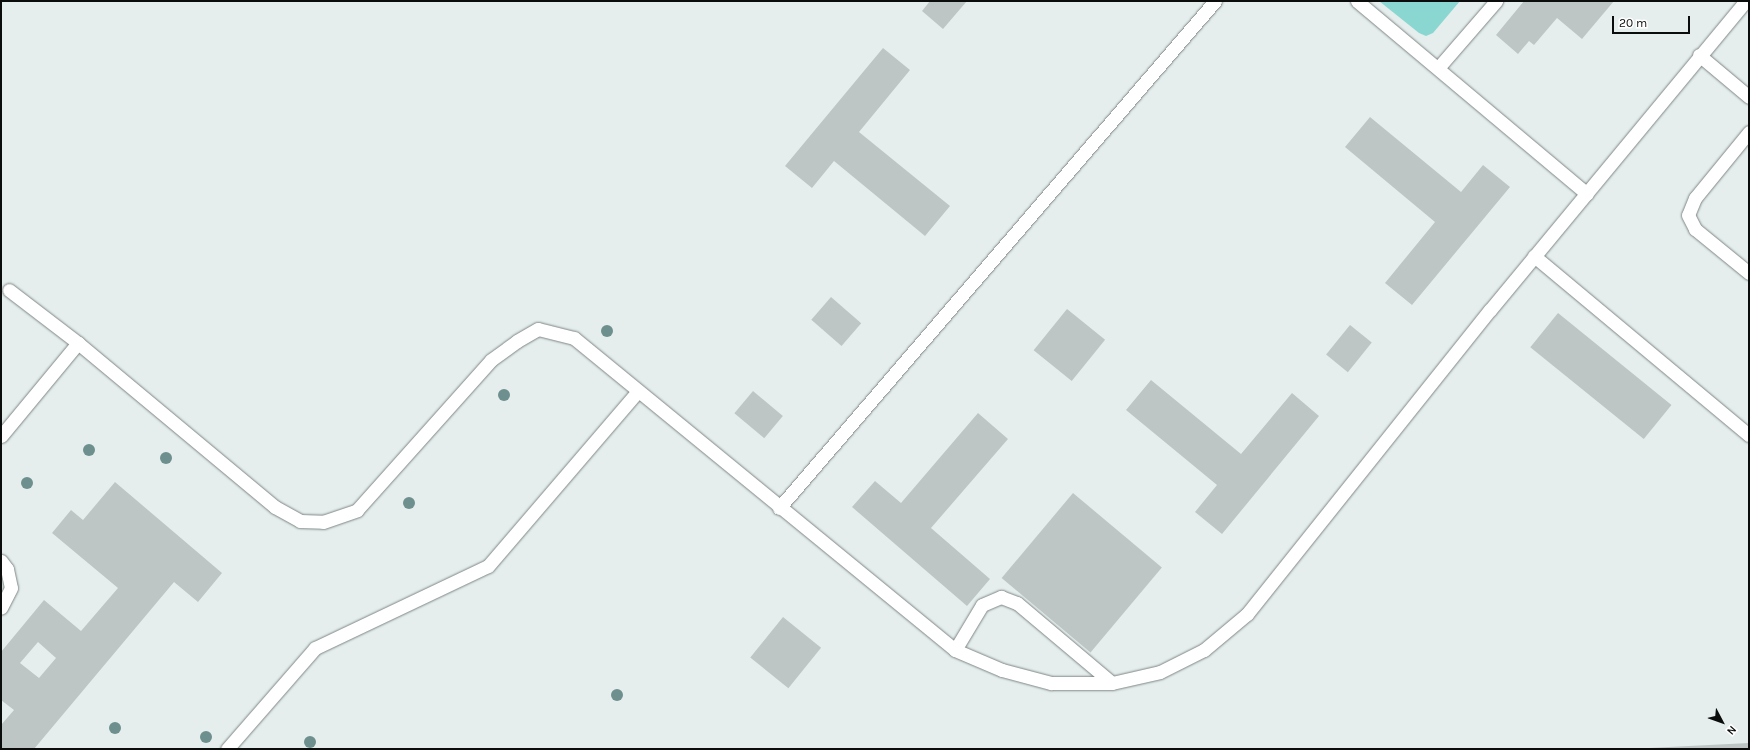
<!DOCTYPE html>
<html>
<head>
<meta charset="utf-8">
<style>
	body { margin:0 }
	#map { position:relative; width:1750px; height:750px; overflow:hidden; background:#e5eeed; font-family:Karla,sans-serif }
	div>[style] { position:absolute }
	.green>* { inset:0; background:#8ad7d1 }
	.building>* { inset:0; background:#bec6c5; transform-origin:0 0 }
	.roads { filter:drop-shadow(0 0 1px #7e8685) drop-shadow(0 0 1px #7e8685) }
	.lane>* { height:13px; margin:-6.5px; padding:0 6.5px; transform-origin:6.5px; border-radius:6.5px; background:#fff }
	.trees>* { width:12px; height:12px; margin:-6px; border-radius:50%; background:#6d908f }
	span { translate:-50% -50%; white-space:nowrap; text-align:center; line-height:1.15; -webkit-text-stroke:3px #fff; paint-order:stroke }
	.frame { position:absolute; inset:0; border:2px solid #0a0d0c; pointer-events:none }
	.north { position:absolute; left:1702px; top:702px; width:40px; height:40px; -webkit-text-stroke:3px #fff; paint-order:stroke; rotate:131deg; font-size:11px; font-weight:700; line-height:16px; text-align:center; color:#0a0d0c }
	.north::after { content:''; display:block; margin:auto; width:14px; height:18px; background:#0a0d0c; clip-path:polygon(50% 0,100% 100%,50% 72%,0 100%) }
	.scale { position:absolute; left:1612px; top:16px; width:78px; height:18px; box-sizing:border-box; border:2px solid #0a0d0c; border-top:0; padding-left:5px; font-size:12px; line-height:14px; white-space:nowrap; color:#0a0d0c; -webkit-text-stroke:3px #fff; paint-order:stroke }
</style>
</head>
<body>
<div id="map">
	<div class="green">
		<div style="clip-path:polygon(1379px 1px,1460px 1px,1433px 33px,1426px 36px,1419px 33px)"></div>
	</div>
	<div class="building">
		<div style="clip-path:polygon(930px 1px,967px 1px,943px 29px,922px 11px)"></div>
		<div style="clip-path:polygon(1524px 1px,1614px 1px,1582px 39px,1557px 18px,1534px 45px,1529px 41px,1518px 54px,1496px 35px)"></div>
		<div style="clip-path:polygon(883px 48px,910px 70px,859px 132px,950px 206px,925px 236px,834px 161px,812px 188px,785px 166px)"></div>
		<div style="clip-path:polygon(1370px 117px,1461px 192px,1483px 165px,1510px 187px,1412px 305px,1385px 283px,1435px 222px,1345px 147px)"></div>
		<div style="left:831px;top:297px;width:40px;height:30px;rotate:41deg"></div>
		<div style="left:1067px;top:309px;width:49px;height:53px;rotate:39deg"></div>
		<div style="left:1558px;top:313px;width:146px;height:44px;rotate:39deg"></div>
		<div style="left:1350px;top:325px;width:28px;height:38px;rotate:39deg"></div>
		<div style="clip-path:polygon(1151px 380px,1241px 454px,1292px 393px,1319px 416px,1222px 534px,1195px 512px,1217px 485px,1126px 410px)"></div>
		<div style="left:753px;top:391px;width:39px;height:29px;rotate:40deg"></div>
		<div style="clip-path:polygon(978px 413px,1008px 439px,931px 528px,990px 579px,967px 606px,852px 507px,875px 481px,901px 503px)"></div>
		<div style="clip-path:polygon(evenodd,115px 482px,222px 573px,198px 602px,174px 582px,34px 749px,1px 749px,1px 725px,14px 710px,1px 700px,1px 652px,44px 600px,81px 631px,118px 588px,52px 533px,71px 510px,83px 520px,115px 482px,38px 642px,56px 658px,39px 678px,20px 663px,38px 642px)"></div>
		<div style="left:1073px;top:493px;width:116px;height:111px;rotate:40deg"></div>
		<div style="left:783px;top:617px;width:49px;height:52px;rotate:39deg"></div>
		<div style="clip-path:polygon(1749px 743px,1749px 749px,1649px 749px,1649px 748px)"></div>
	</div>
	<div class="roads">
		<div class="lane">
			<div style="left:1357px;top:1px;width:300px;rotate:40deg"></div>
			<div style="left:1699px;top:55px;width:65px;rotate:40deg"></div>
			<div style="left:1438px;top:68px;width:89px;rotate:-49.1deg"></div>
			<div style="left:1749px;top:132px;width:85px;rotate:129.3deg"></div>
			<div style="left:1695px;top:198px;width:18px;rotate:112deg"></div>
			<div style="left:1688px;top:215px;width:16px;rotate:63deg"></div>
			<div style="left:1695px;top:229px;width:70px;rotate:39.2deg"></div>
			<div style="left:1534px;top:256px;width:280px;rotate:39.8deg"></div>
			<div style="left:9px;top:290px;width:87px;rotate:37.5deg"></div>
			<div style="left:78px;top:343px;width:256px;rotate:39.8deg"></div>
			<div style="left:275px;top:507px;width:29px;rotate:29deg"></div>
			<div style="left:300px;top:521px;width:23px;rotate:2deg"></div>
			<div style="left:323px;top:522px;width:36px;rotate:-19deg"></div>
			<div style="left:357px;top:510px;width:201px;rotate:-48.2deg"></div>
			<div style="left:491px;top:360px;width:32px;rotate:-36deg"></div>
			<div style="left:517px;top:341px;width:24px;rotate:-30deg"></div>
			<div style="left:538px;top:329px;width:37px;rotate:14deg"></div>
			<div style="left:574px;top:338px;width:492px;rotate:39.3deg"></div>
			<div style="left:955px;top:650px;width:51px;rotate:23.1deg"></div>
			<div style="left:1002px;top:670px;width:51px;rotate:14.9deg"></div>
			<div style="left:1051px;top:683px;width:61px"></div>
			<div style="left:1112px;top:683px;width:49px;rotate:-12.9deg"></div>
			<div style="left:1160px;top:672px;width:49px;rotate:-26.6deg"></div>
			<div style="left:1204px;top:650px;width:56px;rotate:-39.9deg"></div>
			<div style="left:1247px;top:614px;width:389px;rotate:-51.4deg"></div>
			<div style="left:1490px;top:310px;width:401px;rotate:-50.4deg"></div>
			<div style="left:1px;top:436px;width:121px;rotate:-50.4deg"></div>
			<div style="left:779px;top:508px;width:669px;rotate:-49.31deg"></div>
			<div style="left:1px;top:561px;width:10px;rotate:53deg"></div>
			<div style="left:7px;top:569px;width:19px;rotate:78deg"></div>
			<div style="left:11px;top:588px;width:22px;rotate:117deg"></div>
			<div style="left:955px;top:650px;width:52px;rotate:-59deg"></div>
			<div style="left:982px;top:605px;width:21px;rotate:-23deg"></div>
			<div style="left:1001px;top:597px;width:17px;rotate:21deg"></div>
			<div style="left:1017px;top:603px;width:124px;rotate:40.1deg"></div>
			<div style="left:227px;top:749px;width:134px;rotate:-48.9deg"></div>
			<div style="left:315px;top:648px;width:191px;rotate:-25.4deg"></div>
			<div style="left:488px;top:566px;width:230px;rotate:-49.4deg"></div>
		</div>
	</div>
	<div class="trees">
		<div style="left:607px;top:331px"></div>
		<div style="left:504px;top:395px"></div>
		<div style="left:89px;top:450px"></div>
		<div style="left:166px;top:458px"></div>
		<div style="left:27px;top:483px"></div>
		<div style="left:409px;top:503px"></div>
		<div style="left:617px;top:695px"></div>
		<div style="left:115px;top:728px"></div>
		<div style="left:206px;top:737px"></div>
		<div style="left:310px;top:742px"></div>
	</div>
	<div class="frame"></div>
	<div class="north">N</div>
	<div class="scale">20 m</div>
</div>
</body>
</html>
